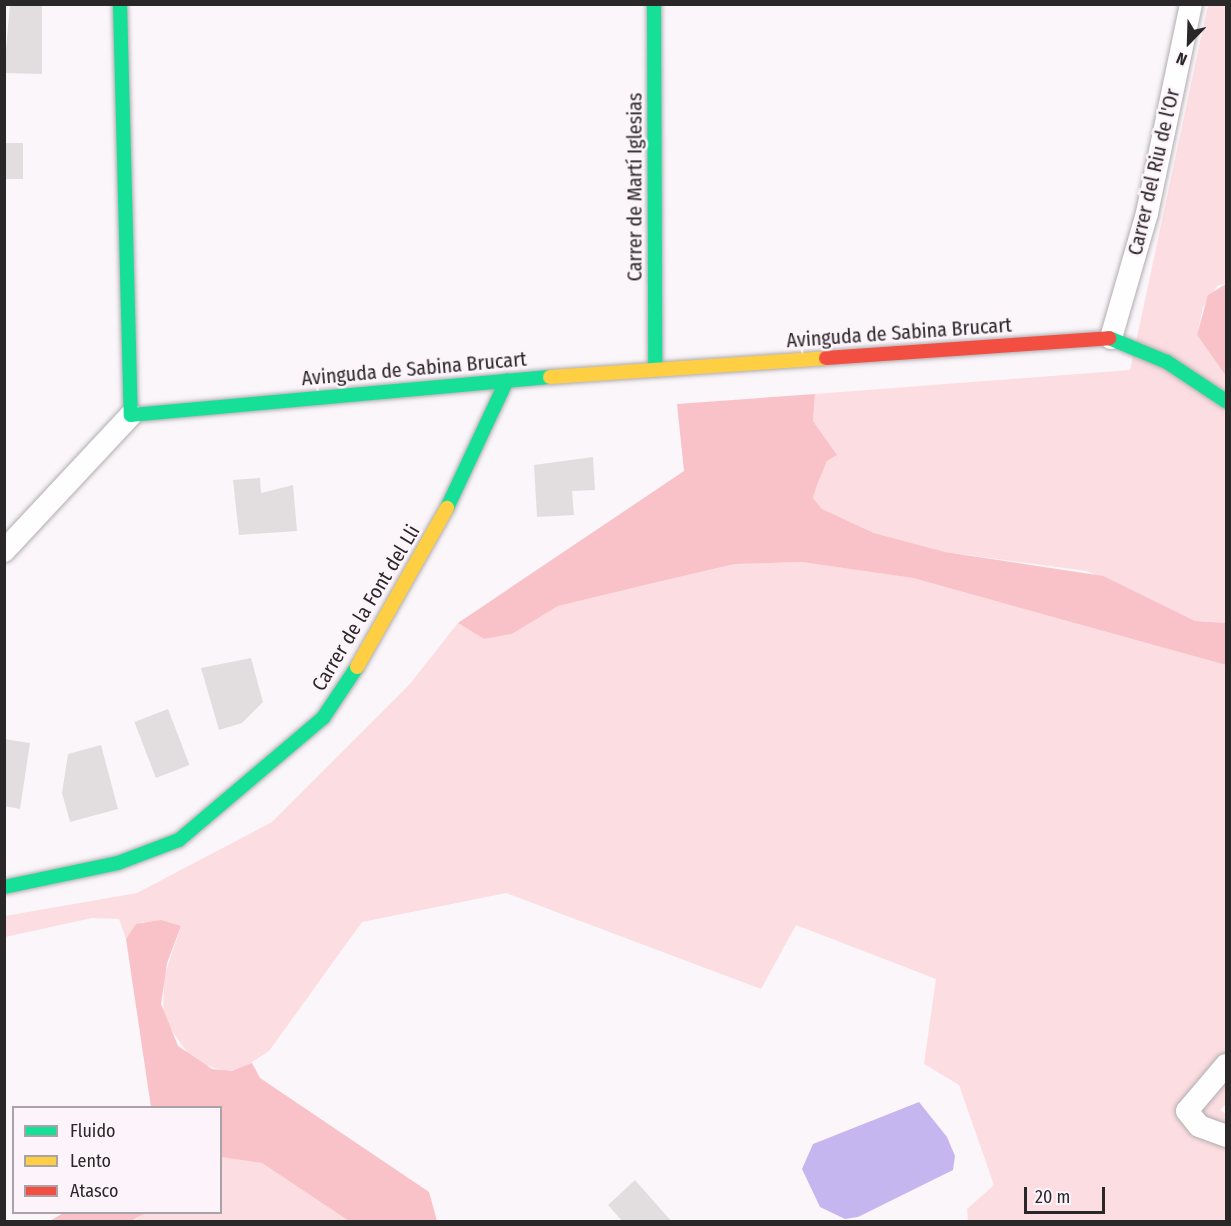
<!DOCTYPE html>
<html>
<head>
<meta charset="utf-8">
<style>
	body { margin:0 }
	#map { position:relative; width:1231px; height:1226px; overflow:hidden; background:#fbf6fa; font-family:"Fira Sans Condensed",sans-serif }
	div>[style] { position:absolute }
	.green>* { inset:0; background:#fcdde1 }
	.forest>* { inset:0; background:#f9c1c8 }
	.water>* { inset:0; background:#c6b6f0 }
	.building>* { inset:0; background:#e2dee0; transform-origin:0 0 }
	.roads { filter:drop-shadow(0 0 2px #b0acaf) drop-shadow(0 0 2px #b0acaf) }
	.street>* { height:22px; margin:-11px; padding:0 11px; transform-origin:11px; border-radius:11px; background:#fefefe }
	.fast>* { height:14px; margin:-7px; padding:0 7px; transform-origin:7px; border-radius:7px; background:#16e098 }
	.slow>* { height:14px; margin:-7px; padding:0 7px; transform-origin:7px; border-radius:7px; background:#ffcf43 }
	.jam>* { height:14px; margin:-7px; padding:0 7px; transform-origin:7px; border-radius:7px; background:#f24e42 }
	span { translate:-50% -50%; white-space:nowrap; text-align:center; line-height:1.15; -webkit-text-stroke:5px #fdf4fb; paint-order:stroke }
	.street-label { font-size:20px; color:#2a2729 }
	.frame { position:absolute; inset:0; border:6px solid #2a2729; pointer-events:none }
	.legend { position:absolute; left:12px; top:1106px; width:210px; height:108px; box-sizing:border-box; background:#fdf4fb; border:2px solid #a9a2a7; margin:0; padding:8px 10px; list-style:none; font-size:18px; color:#2a2729 }
	.legend li { display:flex; align-items:center; gap:12px; height:30px }
	.legend b { width:30px; border:2px solid #a9a2a7 }
	.north { position:absolute; left:1159px; top:12px; width:60px; height:60px; -webkit-text-stroke:4px #fdf4fb; paint-order:stroke; rotate:203deg; font-size:16px; font-weight:700; line-height:24px; text-align:center; color:#2a2729 }
	.north::after { content:''; display:block; margin:auto; width:21px; height:27px; background:#2a2729; clip-path:polygon(50% 0,100% 100%,50% 72%,0 100%) }
	.scale { position:absolute; left:1024px; top:1187px; width:81px; height:27px; box-sizing:border-box; border:3px solid #2a2729; border-top:0; padding-left:8px; font-size:18px; line-height:21px; white-space:nowrap; color:#2a2729; -webkit-text-stroke:4px #fdf4fb; paint-order:stroke }
</style>
</head>
<body>
<div id="map">
	<div class="green">
		<div style="clip-path:polygon(1208px 5px,1226px 5px,1226px 284px,1218px 285px,1203px 307px,1197px 335px,1226px 376px,1226px 623px,1195px 621px,1087px 571px,945px 552px,874px 533px,822px 509px,813px 498px,817px 485px,827px 461px,836px 455px,813px 421px,815px 394px,1130px 370px)"></div>
		<div style="clip-path:polygon(803px 562px,913px 578px,1226px 665px,1226px 1104px,1220px 1110px,1226px 1114px,1226px 1221px,968px 1221px,967px 1209px,994px 1185px,959px 1085px,924px 1064px,936px 979px,796px 925px,761px 989px,506px 893px,362px 922px,269px 1051px,240px 1070px,226px 1071px,194px 1062px,163px 1018px,164px 977px,181px 926px,142px 922px,126px 939px,119px 919px,92px 918px,5px 937px,5px 916px,137px 893px,272px 822px,409px 685px,458px 623px,484px 639px,512px 634px,558px 606px,666px 580px,735px 564px)"></div>
		<div style="clip-path:polygon(227px 1156px,262px 1163px,349px 1221px,131px 1222px,146px 1213px,220px 1212px,221px 1157px)"></div>
	</div>
	<div class="forest">
		<div style="clip-path:polygon(1226px 284px,1226px 376px,1197px 335px,1208px 295px)"></div>
		<div style="clip-path:polygon(815px 394px,813px 421px,837px 455px,827px 461px,817px 485px,813px 498px,822px 509px,874px 533px,945px 552px,1103px 576px,1195px 621px,1226px 623px,1226px 665px,913px 578px,802px 562px,735px 564px,666px 580px,558px 606px,512px 634px,484px 639px,458px 623px,684px 471px,677px 404px)"></div>
		<div style="clip-path:polygon(161px 920px,181px 926px,167px 963px,161px 1004px,178px 1046px,212px 1069px,232px 1071px,252px 1063px,260px 1078px,429px 1192px,437px 1221px,349px 1221px,262px 1163px,221px 1157px,220px 1108px,151px 1107px,126px 939px,136px 924px)"></div>
		<div style="clip-path:polygon(65px 1212px,146px 1212px,146px 1213px,131px 1221px,50px 1221px)"></div>
	</div>
	<div class="water">
		<div style="clip-path:polygon(919px 1102px,947px 1137px,955px 1156px,953px 1170px,858px 1217px,845px 1219px,820px 1207px,802px 1169px,813px 1144px)"></div>
	</div>
	<div class="building">
		<div style="clip-path:polygon(10px 4px,42px 4px,42px 74px,4px 73px)"></div>
		<div style="left:4px;top:143px;width:19px;height:36px"></div>
		<div style="clip-path:polygon(593px 457px,595px 490px,572px 491px,574px 515px,537px 517px,534px 465px)"></div>
		<div style="clip-path:polygon(260px 478px,261px 493px,293px 485px,297px 531px,239px 535px,233px 480px)"></div>
		<div style="clip-path:polygon(251px 658px,263px 702px,242px 723px,219px 730px,201px 668px)"></div>
		<div style="left:168px;top:709px;width:60px;height:36px;rotate:69deg"></div>
		<div style="clip-path:polygon(4px 739px,30px 743px,20px 809px,4px 806px)"></div>
		<div style="clip-path:polygon(101px 745px,118px 809px,70px 822px,62px 793px,68px 754px)"></div>
		<div style="clip-path:polygon(635px 1180px,672px 1222px,623px 1222px,608px 1205px)"></div>
	</div>
	<div class="roads">
		<div class="street">
			<div style="left:1111px;top:338px;width:130px;rotate:-73.9deg"></div>
			<div style="left:1147px;top:213px;width:214px;rotate:-78.1deg"></div>
			<div style="left:4px;top:551px;width:186px;rotate:-47deg"></div>
			<div style="left:1226px;top:1065px;width:60px;rotate:130.3deg"></div>
			<div style="left:1187px;top:1111px;width:19px;rotate:51deg"></div>
			<div style="left:1199px;top:1126px;width:29px;rotate:20deg"></div>
		</div>
		<div class="fast">
			<div style="left:120px;top:4px;width:411px;rotate:88.5deg"></div>
			<div style="left:131px;top:415px;width:421px;rotate:-5.2deg"></div>
			<div style="left:654px;top:4px;width:366px;rotate:89.8deg"></div>
			<div style="left:1109px;top:338px;width:63px;rotate:22.5deg"></div>
			<div style="left:1167px;top:362px;width:71px;rotate:33.5deg"></div>
			<div style="left:447px;top:508px;width:141px;rotate:-64.9deg"></div>
			<div style="left:4px;top:887px;width:116px;rotate:-11.9deg"></div>
			<div style="left:118px;top:863px;width:65px;rotate:-20.7deg"></div>
			<div style="left:179px;top:840px;width:189px;rotate:-40.3deg"></div>
			<div style="left:323px;top:718px;width:61px;rotate:-56.3deg"></div>
		</div>
		<div class="slow">
			<div style="left:550px;top:377px;width:277px;rotate:-3.9deg"></div>
			<div style="left:357px;top:667px;width:183px;rotate:-60.5deg"></div>
		</div>
		<div class="jam">
			<div style="left:826px;top:358px;width:284px;rotate:-4deg"></div>
		</div>
	</div>
	<div class="street-label">
		<span style="left:1154px;top:172px;rotate:-77deg">Carrer del Riu de l'Or</span>
		<span style="left:635px;top:187px;rotate:-90deg">Carrer de Martí Iglesias</span>
		<span style="left:899px;top:333px;rotate:-4deg">Avinguda de Sabina Brucart</span>
		<span style="left:414px;top:369px;rotate:-5deg">Avinguda de Sabina Brucart</span>
		<span style="left:366px;top:608px;rotate:-59deg">Carrer de la Font del Lli</span>
	</div>
	<div class="frame"></div>
	<ul class="legend">
	<li><b style="height:8px;background:#16e098"></b>Fluido</li>
	<li><b style="height:8px;background:#ffcf43"></b>Lento</li>
	<li><b style="height:8px;background:#f24e42"></b>Atasco</li>
	</ul>
	<div class="north">N</div>
	<div class="scale">20 m</div>
</div>
</body>
</html>
